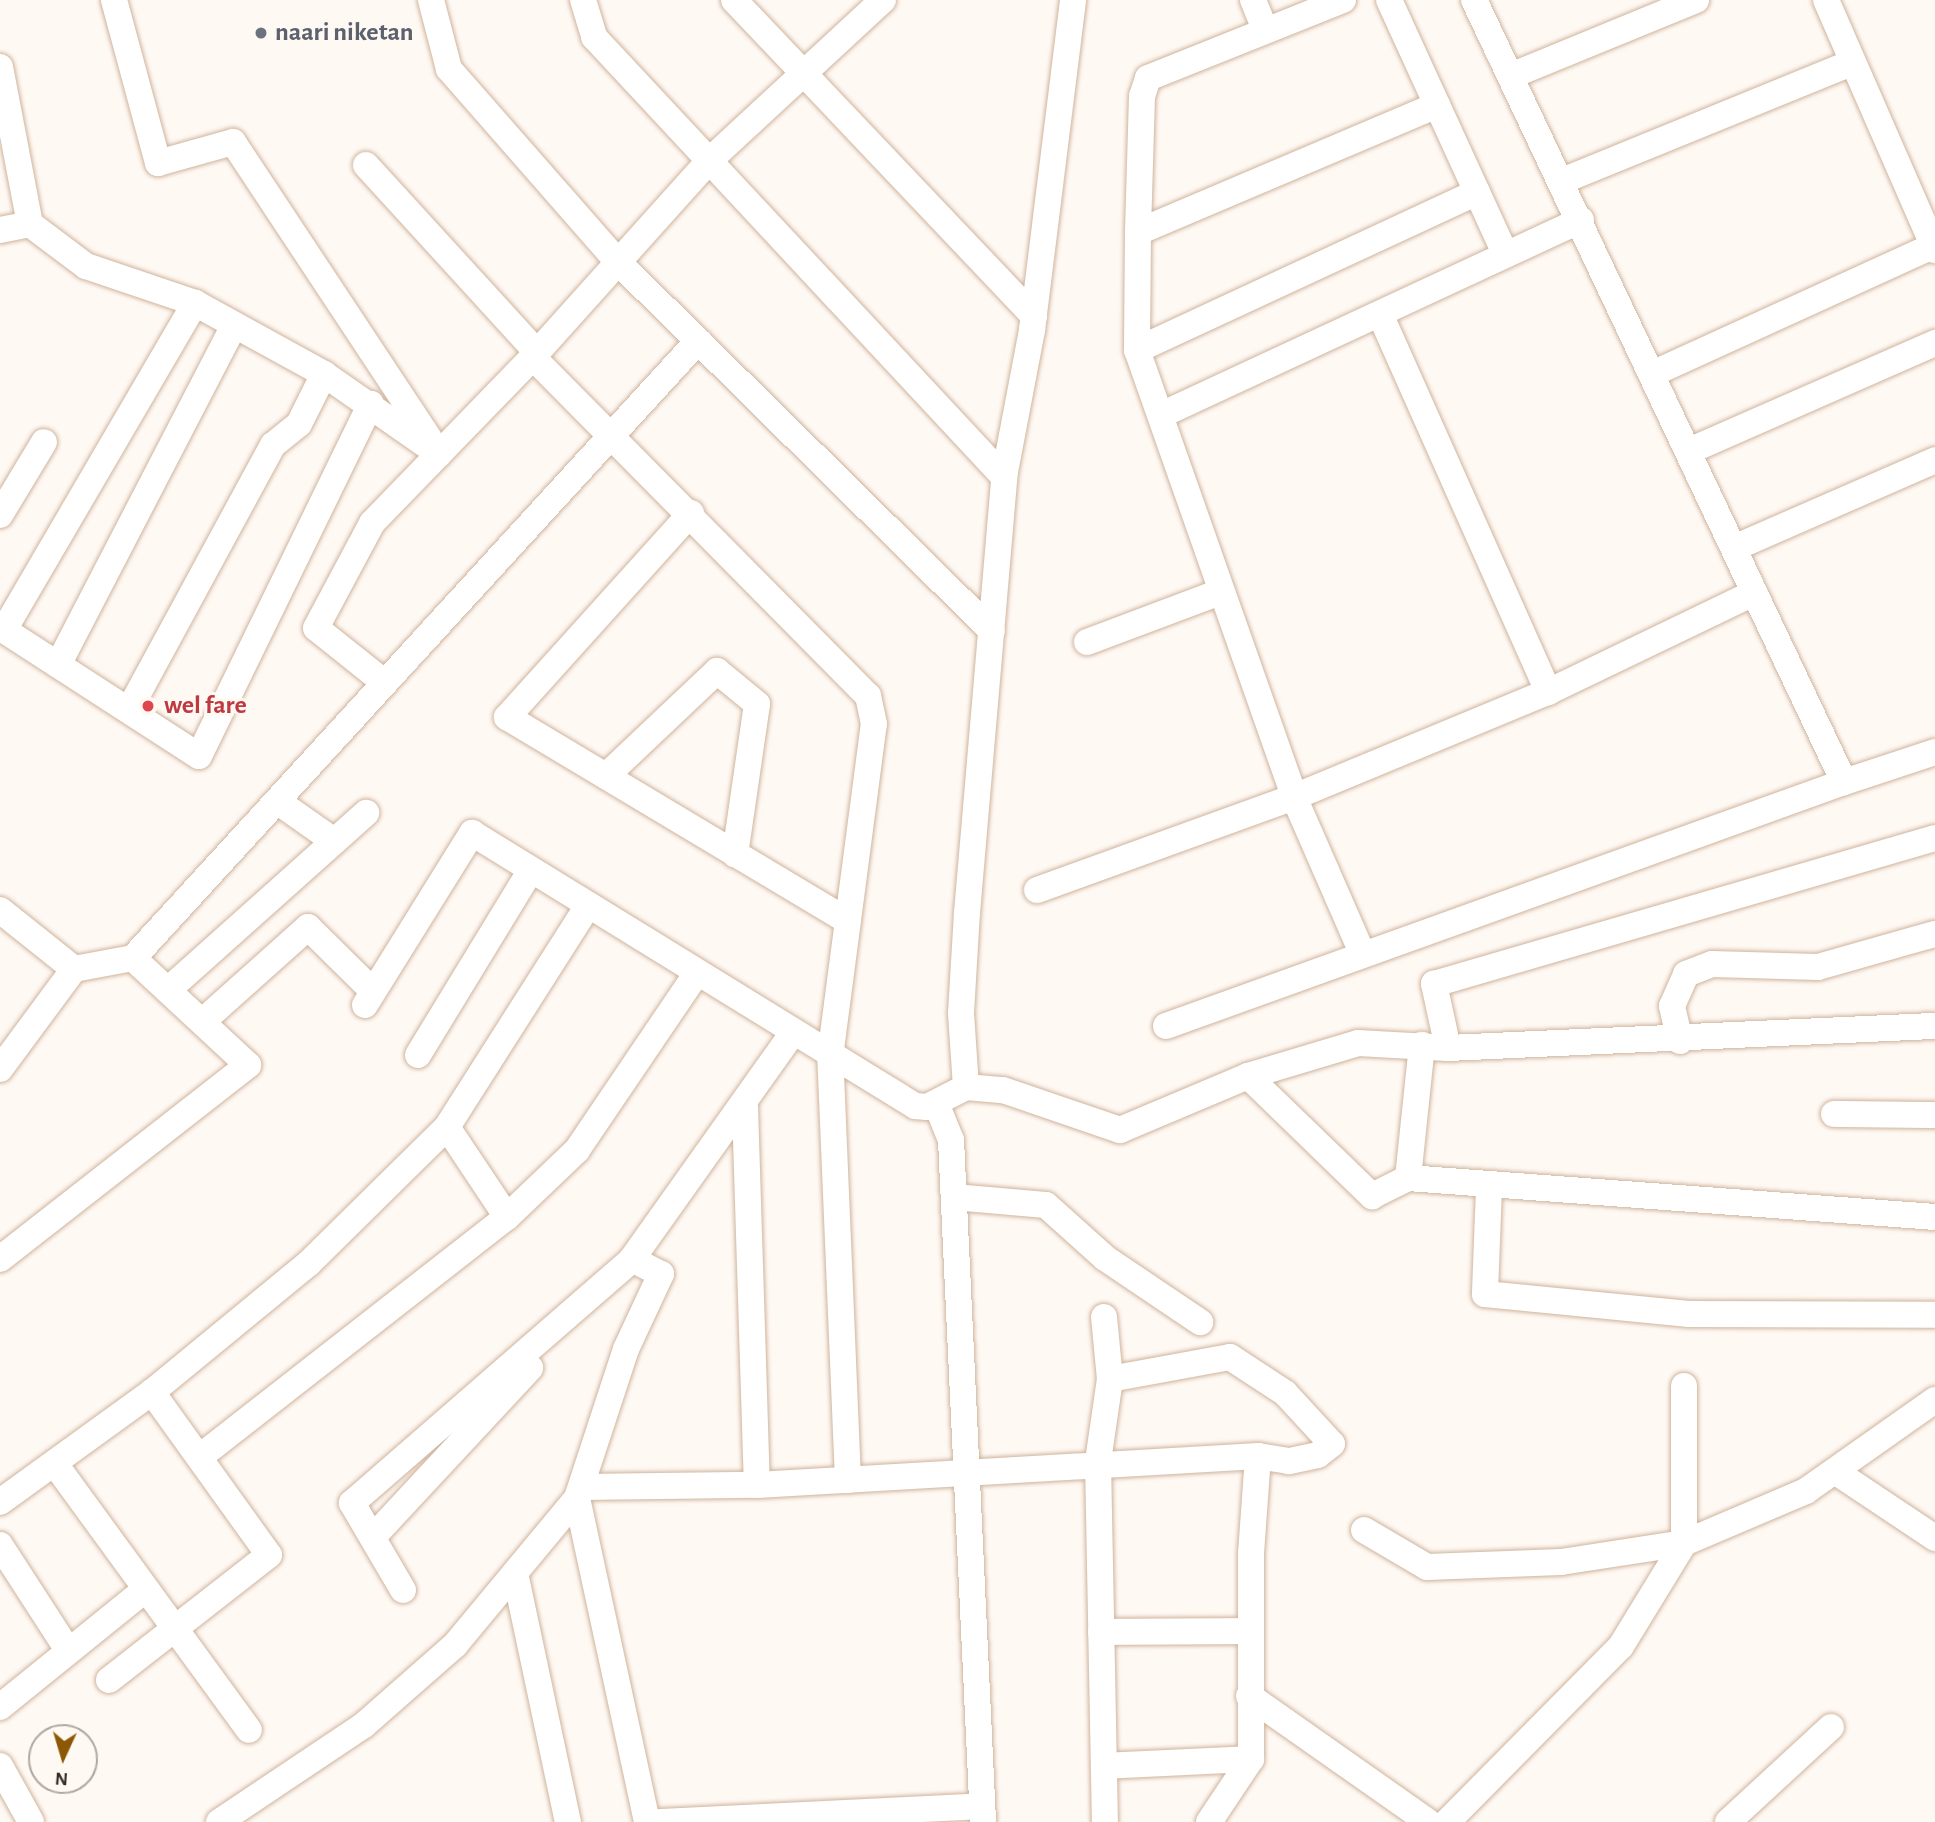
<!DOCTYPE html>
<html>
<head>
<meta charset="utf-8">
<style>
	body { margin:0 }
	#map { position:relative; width:1935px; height:1822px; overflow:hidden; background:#fff9f4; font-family:"Alegreya Sans",sans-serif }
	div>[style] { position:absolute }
	.roads { filter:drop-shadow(0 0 2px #cfb49c) drop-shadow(0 0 2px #cfb49c) }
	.minor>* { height:26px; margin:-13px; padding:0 13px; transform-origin:13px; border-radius:13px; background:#fff }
	.dots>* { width:19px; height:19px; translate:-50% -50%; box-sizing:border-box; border:4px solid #fff9f4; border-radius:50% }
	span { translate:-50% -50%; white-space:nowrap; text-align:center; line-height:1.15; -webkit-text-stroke:6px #fff9f4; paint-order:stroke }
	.worship-label { font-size:26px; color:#5b616d; font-weight:700 }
	.left { translate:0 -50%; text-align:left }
	.health-label { font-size:26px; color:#be3a42; font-weight:700 }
	.north { position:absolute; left:28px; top:1724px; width:70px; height:70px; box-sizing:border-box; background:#fff9f4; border:2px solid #afa7a0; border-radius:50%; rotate:184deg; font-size:19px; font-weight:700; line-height:28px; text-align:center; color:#362c22 }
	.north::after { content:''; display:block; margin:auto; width:24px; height:32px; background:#8c5805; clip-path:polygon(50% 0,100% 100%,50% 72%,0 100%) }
</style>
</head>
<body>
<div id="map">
	<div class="roads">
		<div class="minor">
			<div style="left:114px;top:0;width:169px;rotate:74.9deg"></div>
			<div style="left:158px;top:163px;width:78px;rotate:-15.6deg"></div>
			<div style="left:233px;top:142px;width:355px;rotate:56.5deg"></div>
			<div style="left:431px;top:0;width:71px;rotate:75.4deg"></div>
			<div style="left:449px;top:69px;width:257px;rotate:48.8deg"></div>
			<div style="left:618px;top:262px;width:525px;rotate:44.61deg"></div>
			<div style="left:583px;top:0;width:39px;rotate:73deg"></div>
			<div style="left:594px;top:37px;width:601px;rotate:47.02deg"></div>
			<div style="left:734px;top:0;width:436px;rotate:46.5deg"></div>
			<div style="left:1253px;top:0;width:31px;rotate:68deg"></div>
			<div style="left:1343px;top:0;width:210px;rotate:158.2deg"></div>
			<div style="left:1148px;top:78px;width:19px;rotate:108deg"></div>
			<div style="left:1142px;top:96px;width:136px;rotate:91.7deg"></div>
			<div style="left:1138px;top:232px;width:325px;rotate:-23deg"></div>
			<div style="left:1389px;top:0;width:278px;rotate:65.4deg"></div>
			<div style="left:1826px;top:0;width:273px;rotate:66.4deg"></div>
			<div style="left:0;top:67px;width:160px;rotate:79.2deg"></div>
			<div style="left:30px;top:224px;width:70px;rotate:36.9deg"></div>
			<div style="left:86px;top:266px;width:115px;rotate:18.7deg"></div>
			<div style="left:195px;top:303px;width:147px;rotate:28.8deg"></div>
			<div style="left:324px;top:374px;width:140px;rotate:34.8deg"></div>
			<div style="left:1513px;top:75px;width:198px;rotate:-22.3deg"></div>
			<div style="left:366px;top:165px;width:253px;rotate:47.6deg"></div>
			<div style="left:1562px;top:181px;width:314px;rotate:-22.2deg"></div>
			<div style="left:0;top:230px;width:31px;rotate:-11deg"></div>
			<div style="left:1138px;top:232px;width:118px;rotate:90.5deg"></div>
			<div style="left:1137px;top:350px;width:474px;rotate:70.6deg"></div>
			<div style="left:1294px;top:797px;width:172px;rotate:66.4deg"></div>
			<div style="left:1380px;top:314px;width:414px;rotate:66deg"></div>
			<div style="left:1137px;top:350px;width:375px;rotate:-24.9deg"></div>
			<div style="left:1652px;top:374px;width:311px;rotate:-24.5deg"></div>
			<div style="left:1161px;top:415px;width:463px;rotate:-24.9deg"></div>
			<div style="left:1689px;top:451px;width:269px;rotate:-23.7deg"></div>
			<div style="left:691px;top:513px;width:275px;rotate:132deg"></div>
			<div style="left:507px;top:717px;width:397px;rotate:30.9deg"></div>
			<div style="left:0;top:515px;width:85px;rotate:-58.9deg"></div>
			<div style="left:1734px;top:548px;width:219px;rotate:-23.6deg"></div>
			<div style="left:0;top:627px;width:5px;rotate:37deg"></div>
			<div style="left:4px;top:630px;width:379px;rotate:-59.7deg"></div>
			<div style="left:4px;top:630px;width:232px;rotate:32.9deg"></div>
			<div style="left:199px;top:756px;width:392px;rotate:-64deg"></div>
			<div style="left:1087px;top:642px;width:142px;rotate:-20.6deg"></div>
			<div style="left:58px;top:665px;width:383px;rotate:-62.6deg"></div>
			<div style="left:385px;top:683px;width:88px;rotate:-141.4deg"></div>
			<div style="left:316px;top:628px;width:119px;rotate:-61.9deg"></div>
			<div style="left:372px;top:523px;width:231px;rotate:-45.9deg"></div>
			<div style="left:129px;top:710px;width:302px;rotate:-61.5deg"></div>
			<div style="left:273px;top:445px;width:33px;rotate:-39deg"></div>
			<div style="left:299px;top:424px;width:56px;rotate:-63.4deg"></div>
			<div style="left:606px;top:776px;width:153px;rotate:-43.4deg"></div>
			<div style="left:717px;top:671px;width:52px;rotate:39.5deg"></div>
			<div style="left:757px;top:704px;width:152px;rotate:98.3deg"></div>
			<div style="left:1844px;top:782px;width:96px;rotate:-18.2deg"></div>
			<div style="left:277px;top:801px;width:70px;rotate:35.1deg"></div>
			<div style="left:1037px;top:890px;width:273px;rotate:-19.9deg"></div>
			<div style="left:1294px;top:797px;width:275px;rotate:-22.5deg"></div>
			<div style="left:1548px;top:692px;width:229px;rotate:-25.7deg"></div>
			<div style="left:0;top:910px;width:95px;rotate:38.6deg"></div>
			<div style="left:74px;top:969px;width:60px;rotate:-10.6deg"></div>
			<div style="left:168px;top:990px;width:266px;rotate:-41.8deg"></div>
			<div style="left:365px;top:1005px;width:203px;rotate:-58.1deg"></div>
			<div style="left:472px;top:833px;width:520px;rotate:31.64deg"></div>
			<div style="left:915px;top:1106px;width:12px;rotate:5deg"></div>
			<div style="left:927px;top:1107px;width:44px;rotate:-27.1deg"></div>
			<div style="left:966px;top:1087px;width:37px;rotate:5deg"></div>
			<div style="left:1003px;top:1090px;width:124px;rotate:18.9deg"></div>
			<div style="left:1120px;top:1130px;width:139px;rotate:-22.9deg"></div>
			<div style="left:1248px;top:1076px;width:115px;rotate:-16.7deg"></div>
			<div style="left:1358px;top:1043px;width:90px;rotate:3.2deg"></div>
			<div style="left:1448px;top:1048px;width:487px;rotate:-2.6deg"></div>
			<div style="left:203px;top:1021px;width:141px;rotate:-41.8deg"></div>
			<div style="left:308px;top:927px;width:91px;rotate:44.6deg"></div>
			<div style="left:1166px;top:1026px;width:721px;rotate:-19.79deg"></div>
			<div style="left:1844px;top:782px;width:865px;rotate:-115.32deg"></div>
			<div style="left:1680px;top:1041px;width:36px;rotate:-103deg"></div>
			<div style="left:1672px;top:1006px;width:35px;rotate:-66deg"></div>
			<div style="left:1686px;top:974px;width:28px;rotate:-21deg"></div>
			<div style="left:1712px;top:964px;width:106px;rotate:1.6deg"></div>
			<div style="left:1818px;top:967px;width:122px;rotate:-15.8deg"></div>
			<div style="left:1448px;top:1048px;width:66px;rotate:-102.3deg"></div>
			<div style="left:1434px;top:984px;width:522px;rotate:-16.25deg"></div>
			<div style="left:418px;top:1055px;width:217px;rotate:-58.6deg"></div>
			<div style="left:0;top:1069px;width:124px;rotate:-53.5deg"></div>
			<div style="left:1248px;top:1076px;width:173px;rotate:44.1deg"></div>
			<div style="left:1372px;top:1196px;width:40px;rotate:-26.6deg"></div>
			<div style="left:1408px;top:1178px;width:528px;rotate:4.23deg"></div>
			<div style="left:966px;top:1087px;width:74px;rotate:-93.9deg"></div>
			<div style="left:961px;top:1013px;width:100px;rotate:-86.6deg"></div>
			<div style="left:967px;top:913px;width:438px;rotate:-85.1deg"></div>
			<div style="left:1004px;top:477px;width:150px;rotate:-79.2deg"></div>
			<div style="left:1032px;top:330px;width:333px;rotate:-82.9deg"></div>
			<div style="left:936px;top:1103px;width:40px;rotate:68deg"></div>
			<div style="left:951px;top:1140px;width:683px;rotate:87.31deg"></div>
			<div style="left:745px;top:1107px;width:378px;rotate:88.2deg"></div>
			<div style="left:1834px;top:1114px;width:101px;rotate:0.6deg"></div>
			<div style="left:1408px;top:1178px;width:134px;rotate:-84deg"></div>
			<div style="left:1489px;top:1188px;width:106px;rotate:92.2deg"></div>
			<div style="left:1485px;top:1294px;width:205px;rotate:5.6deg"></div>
			<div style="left:1689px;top:1314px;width:246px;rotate:0.2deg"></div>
			<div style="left:954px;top:1197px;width:92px;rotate:5deg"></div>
			<div style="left:1046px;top:1205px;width:79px;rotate:41.9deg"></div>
			<div style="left:1105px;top:1258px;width:115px;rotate:34deg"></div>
			<div style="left:507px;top:1217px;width:108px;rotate:-123.7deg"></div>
			<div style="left:447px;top:1127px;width:262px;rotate:-57.5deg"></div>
			<div style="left:0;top:1259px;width:315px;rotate:-38deg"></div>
			<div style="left:248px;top:1065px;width:157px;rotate:-137.1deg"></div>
			<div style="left:133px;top:958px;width:837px;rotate:-47.52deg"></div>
			<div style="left:1104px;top:1317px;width:62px;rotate:84.5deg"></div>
			<div style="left:1110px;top:1379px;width:83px;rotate:98.3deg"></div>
			<div style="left:1098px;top:1461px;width:361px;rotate:88.9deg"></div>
			<div style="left:1110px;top:1379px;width:122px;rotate:-10.4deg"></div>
			<div style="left:1230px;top:1357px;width:66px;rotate:33.2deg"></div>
			<div style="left:1285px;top:1393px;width:69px;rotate:47.3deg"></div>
			<div style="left:1332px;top:1444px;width:18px;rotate:142deg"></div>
			<div style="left:1318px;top:1455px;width:30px;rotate:168deg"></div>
			<div style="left:1289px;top:1461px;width:31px;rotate:-171deg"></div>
			<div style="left:201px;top:1456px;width:388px;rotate:-38deg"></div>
			<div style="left:507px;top:1217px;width:97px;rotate:-43.7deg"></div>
			<div style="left:577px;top:1150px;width:212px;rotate:-55.9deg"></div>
			<div style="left:55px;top:1464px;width:329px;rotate:53.9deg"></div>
			<div style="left:1836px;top:1472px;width:119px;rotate:33.7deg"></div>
			<div style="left:848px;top:1480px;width:423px;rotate:-92.4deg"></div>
			<div style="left:830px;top:1057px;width:336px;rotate:-82.5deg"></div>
			<div style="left:874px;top:724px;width:29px;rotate:-102deg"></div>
			<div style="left:868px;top:696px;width:477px;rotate:-134.7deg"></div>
			<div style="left:533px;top:357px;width:263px;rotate:-48.1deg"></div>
			<div style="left:709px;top:161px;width:237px;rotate:-42.8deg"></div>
			<div style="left:582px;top:1487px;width:175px;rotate:-0.7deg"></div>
			<div style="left:757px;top:1485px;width:502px;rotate:-3.31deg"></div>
			<div style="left:1258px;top:1456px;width:97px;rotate:94.1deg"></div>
			<div style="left:1251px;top:1553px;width:206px;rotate:90deg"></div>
			<div style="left:1251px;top:1759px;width:147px;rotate:177.3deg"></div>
			<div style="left:577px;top:1498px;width:331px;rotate:77.8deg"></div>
			<div style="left:0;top:1502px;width:188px;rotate:-35.9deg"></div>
			<div style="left:152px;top:1392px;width:203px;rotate:-39.4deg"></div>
			<div style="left:309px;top:1263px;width:194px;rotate:-44.6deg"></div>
			<div style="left:1364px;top:1530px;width:73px;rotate:30.4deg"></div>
			<div style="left:1427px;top:1567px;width:134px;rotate:-2.1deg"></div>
			<div style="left:1561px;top:1562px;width:124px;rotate:-8.8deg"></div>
			<div style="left:1684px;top:1543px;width:133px;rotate:-23.1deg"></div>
			<div style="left:1806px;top:1491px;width:158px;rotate:-35.2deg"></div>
			<div style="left:373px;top:1537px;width:231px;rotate:-47.1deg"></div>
			<div style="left:0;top:1545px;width:125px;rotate:57.1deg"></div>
			<div style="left:515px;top:1573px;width:255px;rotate:78deg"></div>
			<div style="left:403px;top:1590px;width:101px;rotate:-120.4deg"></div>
			<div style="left:352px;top:1503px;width:364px;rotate:-41deg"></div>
			<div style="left:1101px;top:1632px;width:148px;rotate:-0.4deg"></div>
			<div style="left:109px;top:1680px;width:203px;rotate:-38deg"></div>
			<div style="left:269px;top:1555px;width:201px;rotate:-125.7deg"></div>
			<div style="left:1249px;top:1696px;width:219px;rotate:35.1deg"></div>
			<div style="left:0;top:1707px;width:184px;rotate:-39deg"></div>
			<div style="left:0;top:1766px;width:64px;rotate:61deg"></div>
			<div style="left:219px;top:1822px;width:174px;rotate:-33.8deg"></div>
			<div style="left:364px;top:1725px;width:121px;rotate:-41.3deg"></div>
			<div style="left:455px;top:1645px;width:191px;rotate:-50.3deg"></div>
			<div style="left:577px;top:1498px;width:157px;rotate:-71.8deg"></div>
			<div style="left:626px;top:1349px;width:83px;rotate:-65deg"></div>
			<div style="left:661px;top:1274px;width:33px;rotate:-153deg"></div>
			<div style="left:632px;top:1259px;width:276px;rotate:-54.6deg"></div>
			<div style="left:659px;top:1822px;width:322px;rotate:-2.8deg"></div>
			<div style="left:1209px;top:1822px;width:76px;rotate:-56.3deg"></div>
			<div style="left:1447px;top:1822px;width:247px;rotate:-45.3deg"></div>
			<div style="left:1621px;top:1646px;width:121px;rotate:-58.5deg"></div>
			<div style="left:1684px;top:1543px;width:157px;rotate:-90deg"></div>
			<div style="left:1728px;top:1822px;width:140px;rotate:-42.7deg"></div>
		</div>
	</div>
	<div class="dots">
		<div style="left:261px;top:33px;background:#6b7280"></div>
		<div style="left:148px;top:706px;background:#e0444e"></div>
	</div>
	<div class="worship-label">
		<span class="left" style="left:275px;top:33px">naari niketan</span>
	</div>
	<div class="health-label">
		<span class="left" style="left:164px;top:706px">wel fare</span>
	</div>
	<div class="north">N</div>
</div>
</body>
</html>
